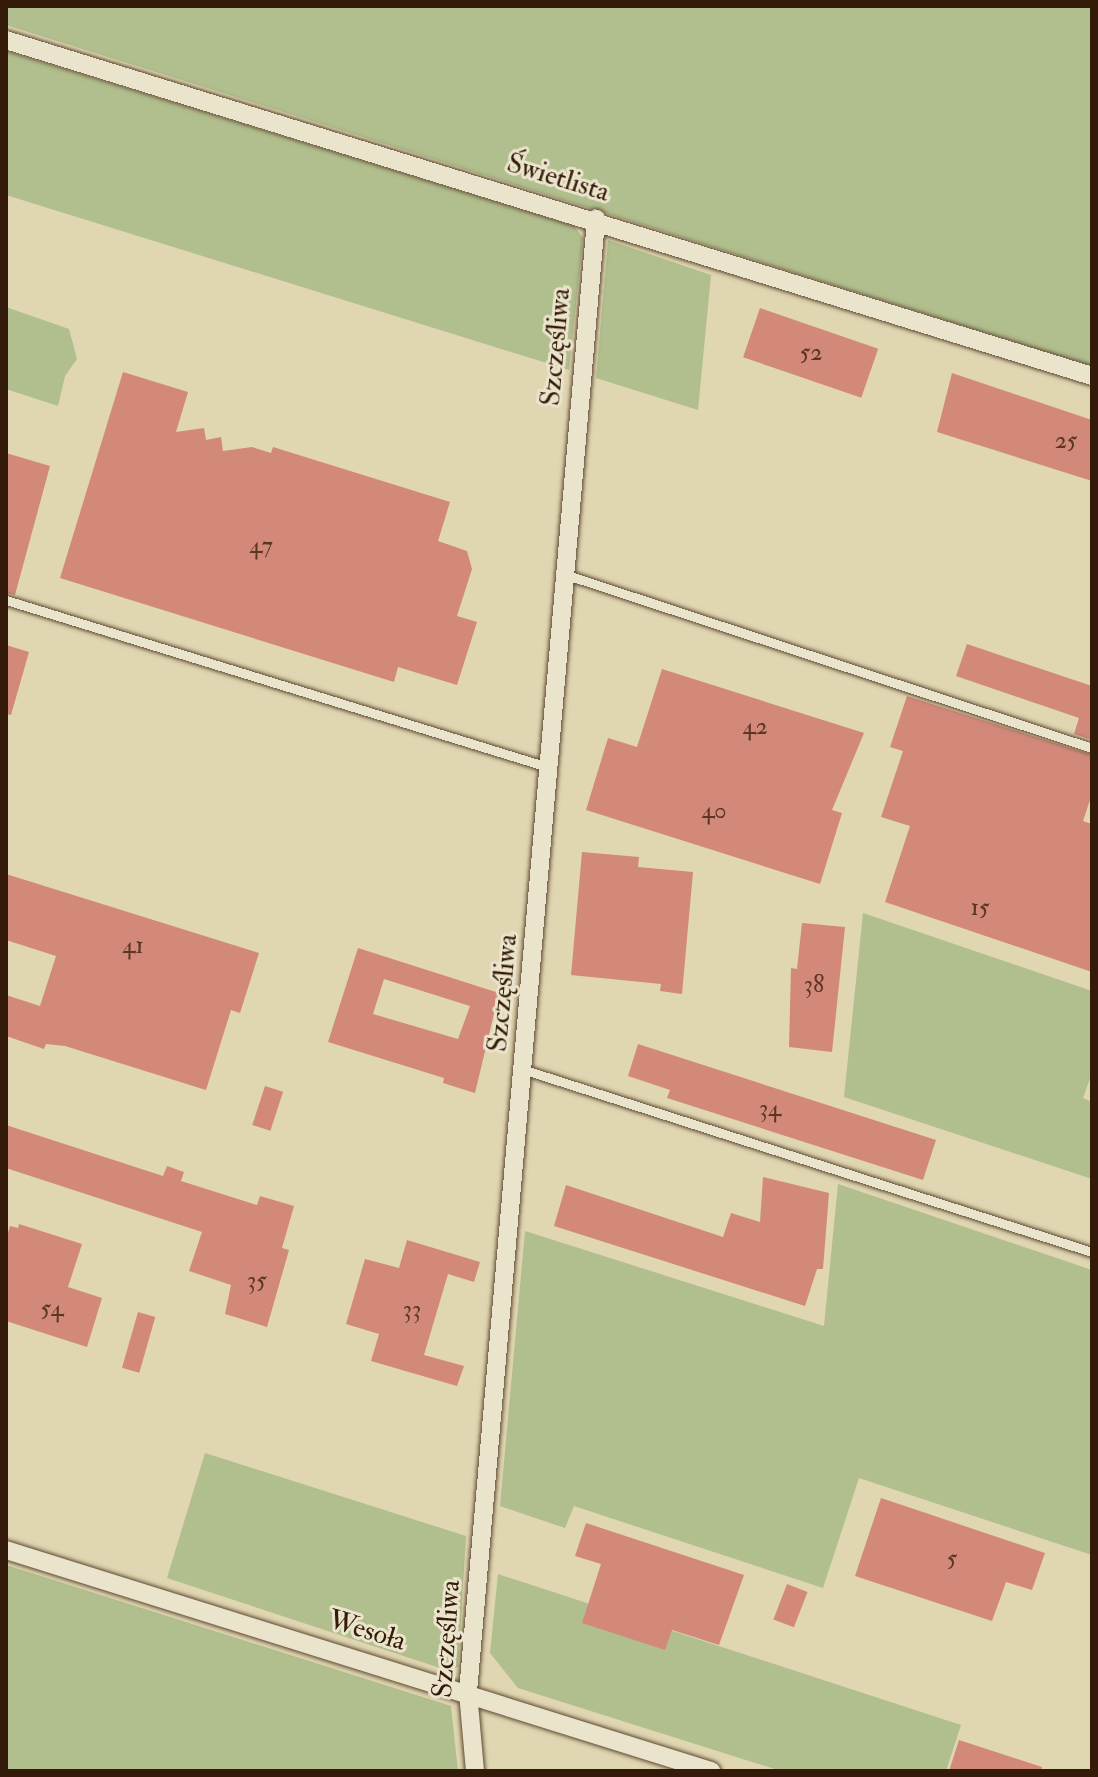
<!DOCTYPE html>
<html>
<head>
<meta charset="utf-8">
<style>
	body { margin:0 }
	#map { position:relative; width:1098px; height:1777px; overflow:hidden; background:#e0d6b1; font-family:"IM FELL Double Pica",serif }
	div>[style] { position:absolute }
	.green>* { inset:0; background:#b1be8d }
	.building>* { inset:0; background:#d2897a; transform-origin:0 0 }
	.roads { filter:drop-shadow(0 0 2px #5e4933) drop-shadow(0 0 2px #5e4933) }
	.service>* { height:9px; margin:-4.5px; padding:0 4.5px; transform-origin:4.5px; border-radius:4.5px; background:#ebe4cc }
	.minor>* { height:18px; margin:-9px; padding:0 9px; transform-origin:9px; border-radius:9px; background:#ebe4cc }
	span { translate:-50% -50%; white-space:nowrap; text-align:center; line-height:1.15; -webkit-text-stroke:6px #ebe4cc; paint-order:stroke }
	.number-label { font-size:24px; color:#5b3625 }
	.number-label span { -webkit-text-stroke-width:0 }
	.street-label { font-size:28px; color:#331a09 }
	.frame { position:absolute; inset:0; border:8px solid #331a09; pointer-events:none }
</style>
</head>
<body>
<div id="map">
	<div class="green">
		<div style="clip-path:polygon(6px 6px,1092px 6px,1092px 366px,6px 25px)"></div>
		<div style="clip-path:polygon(6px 51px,574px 226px,583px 238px,569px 370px,6px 195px)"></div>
		<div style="clip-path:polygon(608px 240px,711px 275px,698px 410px,596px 378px)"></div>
		<div style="clip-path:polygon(6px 307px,69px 329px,77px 359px,65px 376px,58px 406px,6px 389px)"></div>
		<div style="clip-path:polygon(863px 913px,1092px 991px,1092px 1073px,1083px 1098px,1092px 1102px,1092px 1179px,844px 1097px)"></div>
		<div style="clip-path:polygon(838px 1184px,1092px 1270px,1092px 1555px,859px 1478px,823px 1588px,574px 1506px,565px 1528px,500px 1506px,525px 1231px,824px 1326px)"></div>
		<div style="clip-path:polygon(205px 1453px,466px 1536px,458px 1667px,446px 1670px,167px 1578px)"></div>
		<div style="clip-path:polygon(6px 1565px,451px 1706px,458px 1771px,6px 1771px)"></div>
		<div style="clip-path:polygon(498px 1574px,961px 1725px,946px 1771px,781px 1771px,518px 1688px,490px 1653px)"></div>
	</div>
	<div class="building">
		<div style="left:760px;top:308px;width:125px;height:52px;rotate:19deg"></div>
		<div style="clip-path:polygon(123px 372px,188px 392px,176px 432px,204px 428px,206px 440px,221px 437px,223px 451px,252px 447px,271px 453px,273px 447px,450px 502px,438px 541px,467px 551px,472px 569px,457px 616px,477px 622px,457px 685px,398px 667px,394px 682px,60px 578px)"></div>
		<div style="clip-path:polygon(952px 373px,1092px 420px,1092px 481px,937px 432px)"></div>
		<div style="clip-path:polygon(6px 453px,50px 466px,15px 595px,6px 593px)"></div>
		<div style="clip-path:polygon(967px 644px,1092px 686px,1092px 740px,1074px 734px,1079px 718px,956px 676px)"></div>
		<div style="clip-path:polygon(6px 645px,29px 652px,11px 715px,6px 714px)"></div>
		<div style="clip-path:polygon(662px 669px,864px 733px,832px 810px,842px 813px,820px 884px,586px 810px,608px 738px,637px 747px)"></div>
		<div style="clip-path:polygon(907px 696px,1092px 755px,1092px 794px,1083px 821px,1092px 824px,1092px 972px,885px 902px,910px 826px,881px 817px,903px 751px,890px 747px)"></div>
		<div style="clip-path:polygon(582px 852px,639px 857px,638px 867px,693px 872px,682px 994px,660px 991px,661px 984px,571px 975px)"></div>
		<div style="clip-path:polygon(6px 874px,259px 953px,240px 1013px,231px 1010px,206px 1090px,65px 1046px,46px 1044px,44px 1049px,6px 1036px,6px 995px,40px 1006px,56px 956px,6px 940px)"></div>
		<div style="clip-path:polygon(802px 923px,845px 927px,832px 1052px,789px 1047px,791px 968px,797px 969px)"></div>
		<div style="clip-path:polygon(evenodd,358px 948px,499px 993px,475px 1093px,443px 1083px,444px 1078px,328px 1042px,358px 948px,384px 979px,470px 1006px,458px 1039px,373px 1014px,384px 979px)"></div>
		<div style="clip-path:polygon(638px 1044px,936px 1140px,923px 1180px,667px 1098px,670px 1090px,628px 1076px)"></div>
		<div style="left:265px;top:1086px;width:19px;height:41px;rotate:18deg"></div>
		<div style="clip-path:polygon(6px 1125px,163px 1176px,167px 1166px,184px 1172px,181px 1181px,257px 1205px,260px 1196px,294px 1206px,282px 1248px,289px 1250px,267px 1327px,225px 1314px,231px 1285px,189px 1271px,202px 1232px,6px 1168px)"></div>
		<div style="clip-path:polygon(763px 1177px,829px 1193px,823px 1269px,817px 1269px,805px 1306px,554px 1226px,566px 1185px,723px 1237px,731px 1213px,760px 1222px)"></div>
		<div style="clip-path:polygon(19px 1224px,82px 1244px,68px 1287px,102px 1298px,87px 1347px,6px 1321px,6px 1239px,10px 1226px,18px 1228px)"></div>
		<div style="clip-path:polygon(407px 1240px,480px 1262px,474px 1282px,448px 1274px,424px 1355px,464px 1366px,457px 1386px,371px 1361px,379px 1334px,346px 1324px,365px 1259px,399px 1268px)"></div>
		<div style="left:138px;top:1312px;width:18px;height:58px;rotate:16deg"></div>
		<div style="clip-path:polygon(881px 1498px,1045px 1553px,1032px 1590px,1006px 1582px,992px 1621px,855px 1576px)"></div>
		<div style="clip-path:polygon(586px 1523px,744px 1575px,719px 1645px,672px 1630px,665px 1650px,582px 1623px,601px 1564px,575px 1556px)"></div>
		<div style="left:787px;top:1584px;width:22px;height:38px;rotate:21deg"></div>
		<div style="clip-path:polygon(959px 1740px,1042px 1767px,1041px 1771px,949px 1771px)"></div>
	</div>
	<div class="roads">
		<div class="service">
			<div style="left:564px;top:574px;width:556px;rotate:18.24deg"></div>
			<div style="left:6px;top:600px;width:570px;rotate:17.13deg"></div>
			<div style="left:525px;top:1070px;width:595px;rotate:17.8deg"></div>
		</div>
		<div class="minor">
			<div style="left:6px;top:40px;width:1137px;rotate:17.19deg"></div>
			<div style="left:6px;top:1550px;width:739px;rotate:17.4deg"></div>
			<div style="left:475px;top:1771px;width:79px;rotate:-95.1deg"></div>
			<div style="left:468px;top:1692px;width:1479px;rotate:-85.03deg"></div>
		</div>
	</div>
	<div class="number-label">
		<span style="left:811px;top:353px">52</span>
		<span style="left:1066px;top:441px">25</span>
		<span style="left:261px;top:546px">47</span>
		<span style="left:755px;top:727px">42</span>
		<span style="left:714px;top:811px">40</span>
		<span style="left:980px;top:908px">15</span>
		<span style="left:133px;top:946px">41</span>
		<span style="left:814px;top:985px">38</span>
		<span style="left:770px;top:1109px">34</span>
		<span style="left:257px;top:1281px">35</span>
		<span style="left:52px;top:1309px">54</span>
		<span style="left:412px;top:1310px">33</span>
		<span style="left:952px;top:1559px">5</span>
	</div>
	<div class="street-label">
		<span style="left:558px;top:178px;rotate:17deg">Świetlista</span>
		<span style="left:556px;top:347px;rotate:-85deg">Szczęśliwa</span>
		<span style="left:503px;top:993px;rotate:-85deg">Szczęśliwa</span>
		<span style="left:367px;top:1631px;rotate:17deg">Wesoła</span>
		<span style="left:447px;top:1639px;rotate:-86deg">Szczęśliwa</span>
	</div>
	<div class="frame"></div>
</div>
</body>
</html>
